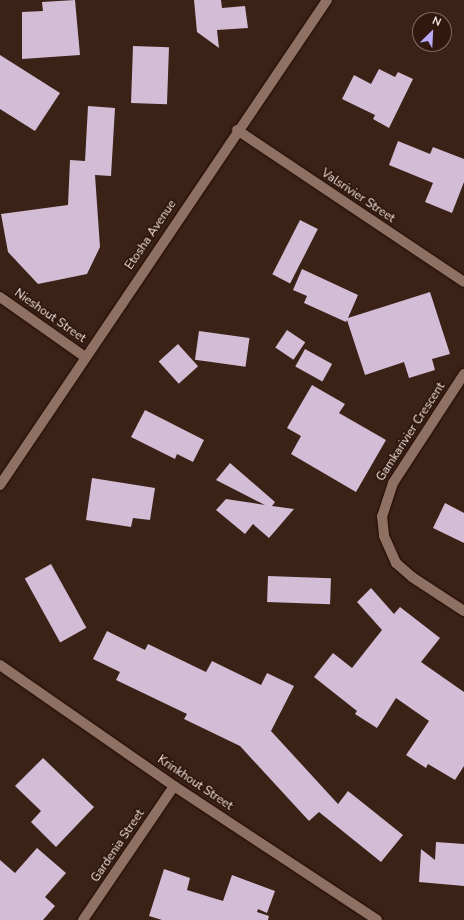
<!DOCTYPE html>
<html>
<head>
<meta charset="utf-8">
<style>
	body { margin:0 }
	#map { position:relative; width:464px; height:920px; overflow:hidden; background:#3b2217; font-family:"Nunito Sans",sans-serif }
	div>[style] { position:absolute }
	.building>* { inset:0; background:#d3bcd6; transform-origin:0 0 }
	.roads { filter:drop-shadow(0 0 1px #210a03) drop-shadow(0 0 1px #210a03) }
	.street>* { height:10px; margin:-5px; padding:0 5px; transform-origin:5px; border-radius:5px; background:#8f7164 }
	span { translate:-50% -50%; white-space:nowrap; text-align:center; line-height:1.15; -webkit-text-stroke:4px #30180e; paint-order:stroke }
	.street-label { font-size:12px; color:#f6e5dd }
	.north { position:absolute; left:412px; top:12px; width:40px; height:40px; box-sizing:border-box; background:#30180e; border:1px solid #7f6a61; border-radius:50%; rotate:24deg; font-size:11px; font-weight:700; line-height:16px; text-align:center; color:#f6e5dd }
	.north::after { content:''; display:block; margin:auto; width:14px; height:18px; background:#b9abf7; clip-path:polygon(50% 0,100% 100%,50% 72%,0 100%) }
</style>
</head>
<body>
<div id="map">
	<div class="building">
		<div style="clip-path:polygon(75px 0,80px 55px,22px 59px,22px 12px,43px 11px,42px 2px)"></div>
		<div style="clip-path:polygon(194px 0,221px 0,222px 8px,245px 6px,248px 28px,217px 30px,219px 48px,197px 32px)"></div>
		<div style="left:133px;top:46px;width:36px;height:57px;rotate:2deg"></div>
		<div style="clip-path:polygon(0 55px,60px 93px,35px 131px,0 109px)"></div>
		<div style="clip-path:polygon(379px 69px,395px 77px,398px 72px,413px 79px,389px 128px,373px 119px,375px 115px,342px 99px,354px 75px,371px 84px)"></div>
		<div style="clip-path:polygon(88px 106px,115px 108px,111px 176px,95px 175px,100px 247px,87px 274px,38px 284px,8px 252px,1px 214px,68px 205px,70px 160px,85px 161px)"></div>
		<div style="clip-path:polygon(398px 141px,430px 154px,433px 147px,464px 159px,464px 182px,452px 213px,425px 202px,433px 183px,389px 165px)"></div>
		<div style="left:300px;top:220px;width:20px;height:61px;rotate:27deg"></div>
		<div style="clip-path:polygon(302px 269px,358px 295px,348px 318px,430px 292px,450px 354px,432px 359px,435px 370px,409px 378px,404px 362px,365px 375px,347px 320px,346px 322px,304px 303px,307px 296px,293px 290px)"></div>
		<div style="left:287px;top:330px;width:22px;height:21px;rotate:34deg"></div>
		<div style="left:199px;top:331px;width:51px;height:29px;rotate:8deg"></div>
		<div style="left:178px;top:344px;width:30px;height:26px;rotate:48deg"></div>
		<div style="left:305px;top:349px;width:31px;height:20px;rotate:29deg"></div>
		<div style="clip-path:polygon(312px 385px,345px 404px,339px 413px,386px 440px,356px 492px,291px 454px,301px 436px,287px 428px)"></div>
		<div style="clip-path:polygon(145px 410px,204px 440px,193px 462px,177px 454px,175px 459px,131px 437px)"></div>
		<div style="clip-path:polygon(230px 463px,275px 502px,272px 506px,294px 509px,269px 538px,253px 524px,245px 534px,216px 510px,226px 499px,265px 505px,216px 480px)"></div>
		<div style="clip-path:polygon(92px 478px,155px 488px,150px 520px,133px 518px,131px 527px,86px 520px)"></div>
		<div style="clip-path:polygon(445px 503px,464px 513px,464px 543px,433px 528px)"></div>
		<div style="left:51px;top:564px;width:73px;height:30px;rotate:61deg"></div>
		<div style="left:268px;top:576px;width:63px;height:26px;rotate:2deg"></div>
		<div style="clip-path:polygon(371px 588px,394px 614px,400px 607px,440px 638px,421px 662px,464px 692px,464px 766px,455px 780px,428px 764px,426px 768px,406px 755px,429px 721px,396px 698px,377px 728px,355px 714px,357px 711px,314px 677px,333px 653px,352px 668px,382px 630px,357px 602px)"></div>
		<div style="clip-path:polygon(107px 631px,145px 650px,148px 644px,206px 672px,212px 661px,261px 685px,267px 673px,294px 686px,271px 731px,338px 804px,348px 791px,403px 835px,381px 862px,319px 812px,309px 821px,240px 746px,184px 719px,187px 714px,116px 680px,120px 672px,93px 659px)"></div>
		<div style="clip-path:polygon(43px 758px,94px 807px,56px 847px,31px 822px,41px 811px,15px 786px)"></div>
		<div style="clip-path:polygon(436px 842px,464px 844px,464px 886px,419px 882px,421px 849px,435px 860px)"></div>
		<div style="clip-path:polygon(37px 848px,66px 873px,45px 897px,55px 906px,43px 920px,0 920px,0 860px,15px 873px)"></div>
		<div style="clip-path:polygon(164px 869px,190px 878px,187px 890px,223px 901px,232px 875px,275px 891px,267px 913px,258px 909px,257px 912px,269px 916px,268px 920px,162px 920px,149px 916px)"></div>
	</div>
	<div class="roads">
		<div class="street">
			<div style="left:237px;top:130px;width:273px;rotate:33.8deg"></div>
			<div style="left:0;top:297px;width:104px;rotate:35.2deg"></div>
			<div style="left:464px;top:374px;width:130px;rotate:123.1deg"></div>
			<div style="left:393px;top:483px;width:35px;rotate:108deg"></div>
			<div style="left:382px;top:516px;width:20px;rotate:84deg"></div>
			<div style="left:384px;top:536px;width:30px;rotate:66deg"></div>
			<div style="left:396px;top:563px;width:21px;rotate:41deg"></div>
			<div style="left:412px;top:577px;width:62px;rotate:33.2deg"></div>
			<div style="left:0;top:485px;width:585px;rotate:-56.01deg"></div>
			<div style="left:0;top:665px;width:212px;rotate:34.8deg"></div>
			<div style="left:174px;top:786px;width:243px;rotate:33.4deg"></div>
			<div style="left:83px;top:920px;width:162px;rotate:-55.8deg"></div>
		</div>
	</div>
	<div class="street-label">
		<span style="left:358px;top:196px;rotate:34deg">Valsrivier Street</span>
		<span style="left:151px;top:235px;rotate:-56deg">Etosha Avenue</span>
		<span style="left:50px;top:316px;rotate:35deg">Nieshout Street</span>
		<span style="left:411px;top:432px;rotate:-57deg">Gamkarivier Crescent</span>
		<span style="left:195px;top:783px;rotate:34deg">Krinkhout Street</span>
		<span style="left:118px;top:846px;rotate:-56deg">Gardenia Street</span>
	</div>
	<div class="north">N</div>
</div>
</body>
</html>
